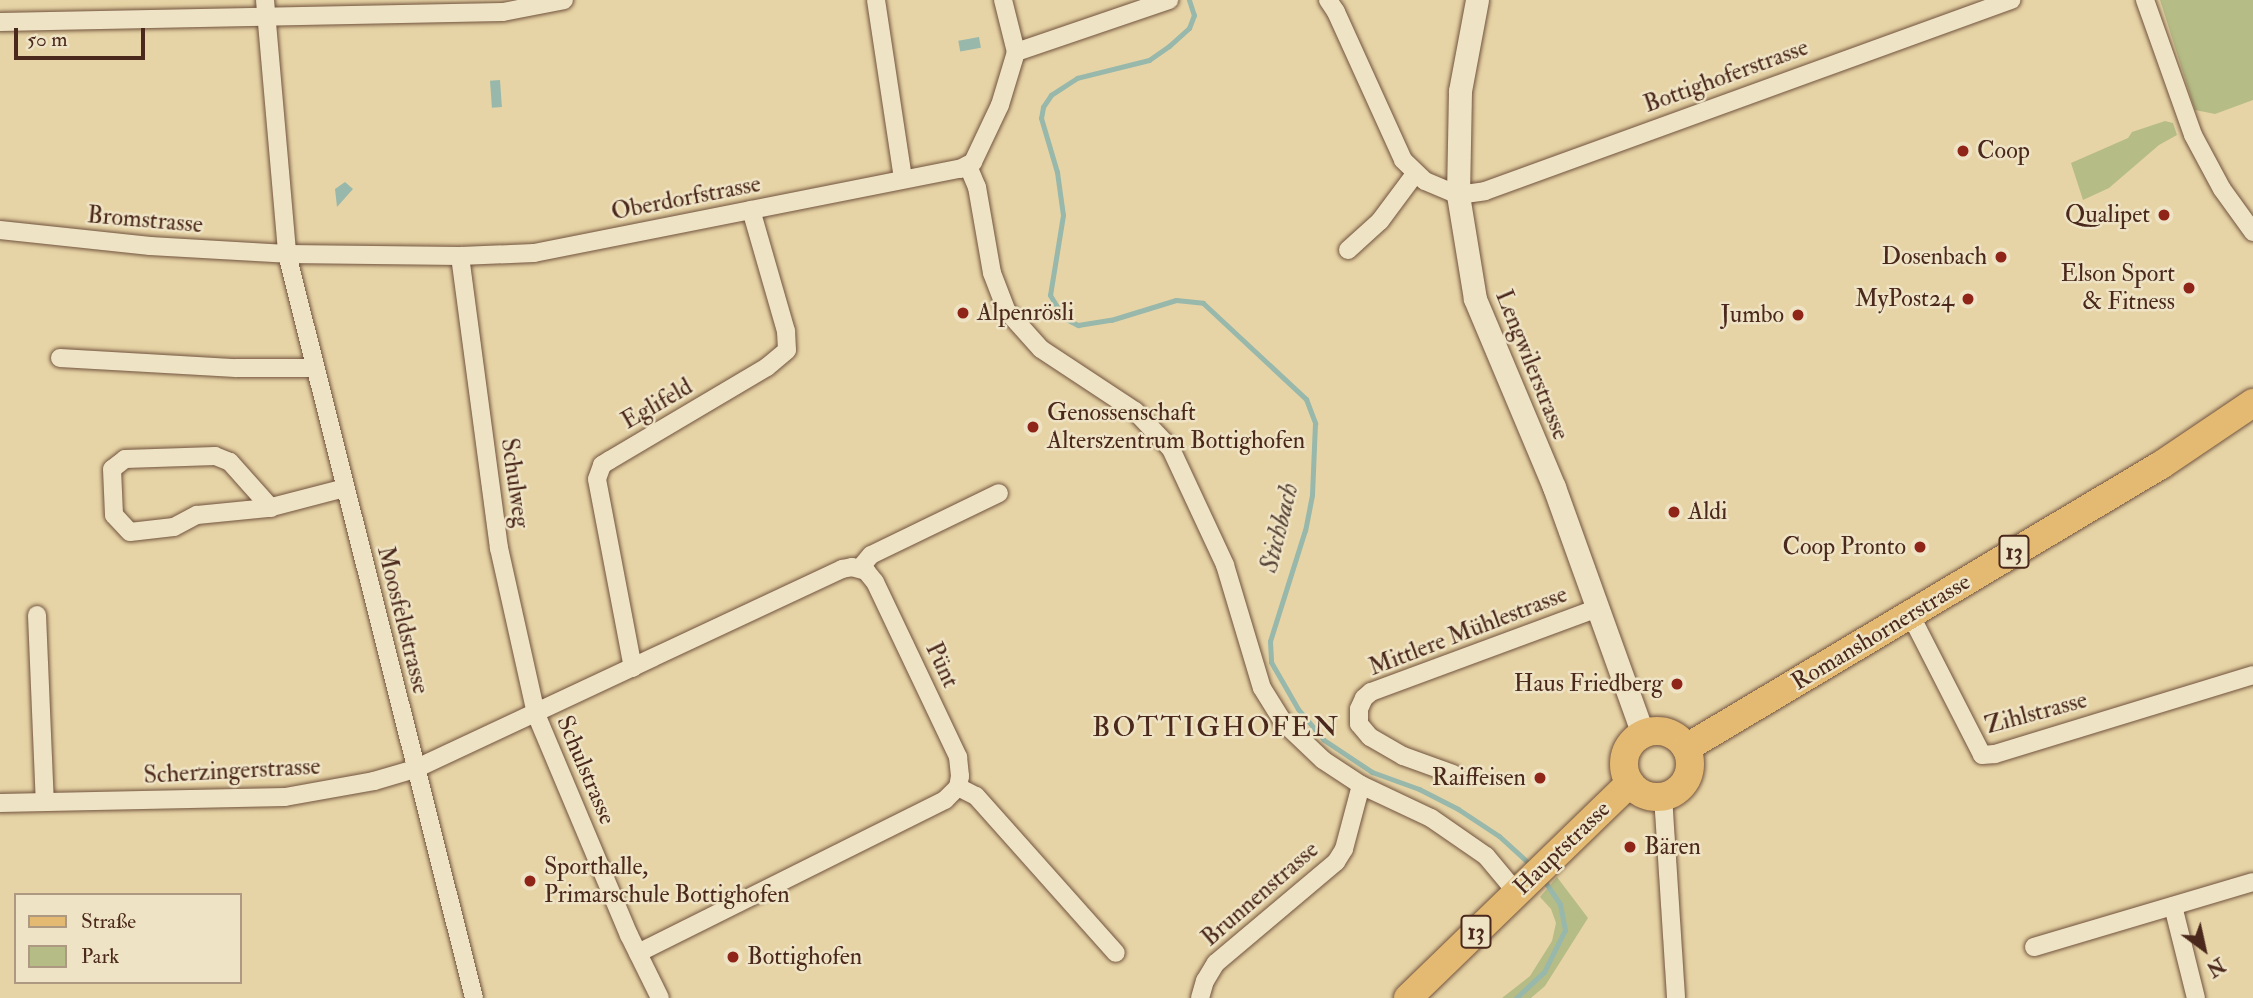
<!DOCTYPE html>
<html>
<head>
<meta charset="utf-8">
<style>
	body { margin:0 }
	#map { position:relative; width:2253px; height:998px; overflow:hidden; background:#e7d4a6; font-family:"IM FELL Double Pica",serif }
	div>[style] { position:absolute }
	.green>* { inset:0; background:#b6bc86 }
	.water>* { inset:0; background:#97b8ab; transform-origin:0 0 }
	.stream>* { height:5px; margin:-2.5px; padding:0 2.5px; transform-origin:2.5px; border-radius:2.5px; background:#97b8ab }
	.roads { filter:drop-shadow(0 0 2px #71533e) drop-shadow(0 0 2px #71533e) }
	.minor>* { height:18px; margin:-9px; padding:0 9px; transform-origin:9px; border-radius:9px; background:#efe3c5 }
	.tertiary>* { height:23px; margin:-11.5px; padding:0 11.5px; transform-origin:11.5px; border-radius:11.5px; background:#efe3c5 }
	.primary>* { height:28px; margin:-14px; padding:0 14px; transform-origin:14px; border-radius:14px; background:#e4ba73 }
	.primary>.ring { margin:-14px; padding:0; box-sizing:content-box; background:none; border:28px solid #e4ba73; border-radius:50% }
	.dots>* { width:19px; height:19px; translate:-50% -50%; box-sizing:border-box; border:4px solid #efe3c5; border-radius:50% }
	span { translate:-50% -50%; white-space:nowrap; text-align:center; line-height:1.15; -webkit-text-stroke:5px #efe3c5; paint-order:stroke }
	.shield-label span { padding:2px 5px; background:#efe3c5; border:2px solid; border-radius:5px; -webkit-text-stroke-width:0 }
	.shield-label { font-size:23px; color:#4a281b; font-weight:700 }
	.street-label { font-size:24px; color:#4a281b }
	.poi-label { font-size:24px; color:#4a281b }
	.left { translate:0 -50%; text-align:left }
	.right { translate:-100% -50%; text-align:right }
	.water-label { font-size:26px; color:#594538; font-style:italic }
	.quarter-label { font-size:28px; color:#4a281b; letter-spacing:2px }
	.legend { position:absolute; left:14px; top:893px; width:228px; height:91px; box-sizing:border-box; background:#efe3c5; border:2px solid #ad9881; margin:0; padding:9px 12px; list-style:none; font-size:21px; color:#4a281b }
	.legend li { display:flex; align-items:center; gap:14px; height:35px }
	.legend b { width:35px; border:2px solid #ad9881 }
	.north { position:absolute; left:2169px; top:914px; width:70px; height:70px; -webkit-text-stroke:5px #efe3c5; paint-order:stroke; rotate:147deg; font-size:19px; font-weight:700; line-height:28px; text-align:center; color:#4a281b }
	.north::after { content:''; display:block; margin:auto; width:24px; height:32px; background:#4a281b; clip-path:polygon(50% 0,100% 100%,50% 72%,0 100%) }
	.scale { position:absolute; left:14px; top:28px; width:131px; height:32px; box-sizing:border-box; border:4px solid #4a281b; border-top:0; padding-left:9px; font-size:21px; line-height:24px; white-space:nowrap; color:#4a281b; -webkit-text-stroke:5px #efe3c5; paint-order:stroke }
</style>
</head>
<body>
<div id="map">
	<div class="green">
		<div style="clip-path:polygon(2160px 0,2253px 0,2253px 100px,2215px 114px,2195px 110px)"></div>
		<div style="clip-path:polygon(2165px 121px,2173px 123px,2177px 135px,2159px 145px,2109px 188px,2083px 200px,2071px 163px,2128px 138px,2132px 132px)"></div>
		<div style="clip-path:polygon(1557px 877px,1588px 918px,1545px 986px,1531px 998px,1502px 998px,1530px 976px,1552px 941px,1556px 923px,1551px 909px,1540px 897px)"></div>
	</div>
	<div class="water">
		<div style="left:979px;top:37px;width:11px;height:21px;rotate:80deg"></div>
		<div style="left:500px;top:80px;width:27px;height:10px;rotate:86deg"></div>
		<div style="clip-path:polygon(345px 182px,353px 189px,337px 207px,335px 189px)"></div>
	</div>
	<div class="stream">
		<div style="left:1189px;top:0;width:16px;rotate:72deg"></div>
		<div style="left:1194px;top:15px;width:14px;rotate:111deg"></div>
		<div style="left:1189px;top:28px;width:27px;rotate:138deg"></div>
		<div style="left:1169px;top:46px;width:24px;rotate:145deg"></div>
		<div style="left:1149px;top:60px;width:74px;rotate:166deg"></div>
		<div style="left:1077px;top:78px;width:31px;rotate:147deg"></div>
		<div style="left:1051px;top:95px;width:14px;rotate:124deg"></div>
		<div style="left:1043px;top:107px;width:11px;rotate:100deg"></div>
		<div style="left:1041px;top:118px;width:56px;rotate:73.5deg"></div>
		<div style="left:1057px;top:172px;width:43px;rotate:82.1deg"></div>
		<div style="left:1063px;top:215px;width:81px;rotate:99.2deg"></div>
		<div style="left:1050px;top:295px;width:27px;rotate:59deg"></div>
		<div style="left:1064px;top:318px;width:16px;rotate:27deg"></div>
		<div style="left:1078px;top:325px;width:33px;rotate:-9deg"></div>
		<div style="left:1111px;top:320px;width:68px;rotate:-17.1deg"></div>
		<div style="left:1176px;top:300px;width:27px;rotate:6deg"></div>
		<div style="left:1203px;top:303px;width:141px;rotate:43deg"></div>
		<div style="left:1306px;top:399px;width:26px;rotate:69deg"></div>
		<div style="left:1315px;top:423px;width:72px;rotate:92.4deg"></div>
		<div style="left:1312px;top:495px;width:36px;rotate:101deg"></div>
		<div style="left:1305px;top:530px;width:116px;rotate:107.5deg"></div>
		<div style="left:1270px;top:641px;width:21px;rotate:87deg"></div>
		<div style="left:1271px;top:662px;width:54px;rotate:60.1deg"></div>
		<div style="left:1298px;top:709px;width:40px;rotate:50deg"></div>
		<div style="left:1324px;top:740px;width:58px;rotate:33.7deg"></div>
		<div style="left:1372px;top:772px;width:50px;rotate:19.9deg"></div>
		<div style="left:1419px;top:789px;width:44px;rotate:27.1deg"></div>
		<div style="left:1458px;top:809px;width:49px;rotate:33.4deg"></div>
		<div style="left:1499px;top:836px;width:46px;rotate:42.4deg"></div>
		<div style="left:1516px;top:998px;width:38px;rotate:-43deg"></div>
		<div style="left:1544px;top:972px;width:47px;rotate:-63.4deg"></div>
		<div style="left:1565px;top:930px;width:26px;rotate:-101deg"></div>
		<div style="left:1560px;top:904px;width:29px;rotate:-124deg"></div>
	</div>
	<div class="roads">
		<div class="minor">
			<div style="left:265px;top:0;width:255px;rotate:85deg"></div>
			<div style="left:287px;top:254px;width:767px;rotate:75.89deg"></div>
			<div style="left:876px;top:0;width:180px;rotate:81.4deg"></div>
			<div style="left:1328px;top:0;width:14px;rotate:56deg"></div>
			<div style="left:1336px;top:12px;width:162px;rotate:65.6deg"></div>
			<div style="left:1403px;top:160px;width:30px;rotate:44deg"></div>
			<div style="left:1425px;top:181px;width:36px;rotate:23deg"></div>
			<div style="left:1458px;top:195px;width:27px;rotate:-8deg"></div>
			<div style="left:1485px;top:191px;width:560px;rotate:-19.96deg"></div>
			<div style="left:2145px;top:0;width:143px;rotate:70.4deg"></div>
			<div style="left:2193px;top:135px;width:61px;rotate:61.8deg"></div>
			<div style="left:2222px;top:189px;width:53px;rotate:54.2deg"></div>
			<div style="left:0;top:22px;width:503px;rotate:-1.14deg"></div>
			<div style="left:503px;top:12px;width:62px;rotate:-11.1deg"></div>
			<div style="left:1016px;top:52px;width:162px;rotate:-18.8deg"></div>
			<div style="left:968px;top:166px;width:23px;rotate:67deg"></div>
			<div style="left:977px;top:187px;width:87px;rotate:80.1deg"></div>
			<div style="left:992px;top:273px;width:40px;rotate:69deg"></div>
			<div style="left:1006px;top:310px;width:52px;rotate:48.1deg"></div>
			<div style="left:1041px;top:349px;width:113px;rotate:33.4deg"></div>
			<div style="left:1135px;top:411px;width:52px;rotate:46.5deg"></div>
			<div style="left:1171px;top:449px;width:128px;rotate:65deg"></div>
			<div style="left:1225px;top:565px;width:128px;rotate:73.3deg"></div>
			<div style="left:1262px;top:688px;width:40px;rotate:58deg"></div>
			<div style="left:1283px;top:722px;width:55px;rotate:43.5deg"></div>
			<div style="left:1323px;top:760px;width:45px;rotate:33.3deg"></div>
			<div style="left:1361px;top:785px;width:77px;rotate:25.2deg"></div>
			<div style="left:1431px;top:818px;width:67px;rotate:34.6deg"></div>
			<div style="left:1486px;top:856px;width:47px;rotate:50.2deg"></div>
			<div style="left:0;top:230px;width:151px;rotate:6.1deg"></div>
			<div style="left:150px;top:246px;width:137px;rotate:3.3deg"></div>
			<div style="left:287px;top:254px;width:173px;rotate:0.7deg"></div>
			<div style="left:460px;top:256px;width:74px;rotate:-2.3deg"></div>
			<div style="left:534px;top:253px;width:434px;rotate:-11.2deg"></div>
			<div style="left:960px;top:169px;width:15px;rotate:-28deg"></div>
			<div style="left:973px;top:162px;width:63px;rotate:-64.7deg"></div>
			<div style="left:1000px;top:105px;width:55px;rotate:-73.2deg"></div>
			<div style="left:1016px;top:52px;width:54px;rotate:-104deg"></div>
			<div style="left:1348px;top:250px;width:43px;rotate:-42.2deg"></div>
			<div style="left:1380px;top:221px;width:59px;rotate:-53.3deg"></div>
			<div style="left:460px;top:256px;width:295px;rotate:82.4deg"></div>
			<div style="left:499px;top:548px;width:170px;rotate:77.4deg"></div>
			<div style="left:536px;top:714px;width:240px;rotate:67.2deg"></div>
			<div style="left:629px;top:935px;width:70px;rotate:63.8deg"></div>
			<div style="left:60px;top:358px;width:176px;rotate:3.3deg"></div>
			<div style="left:236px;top:368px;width:79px"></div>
			<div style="left:271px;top:508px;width:62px;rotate:-131.7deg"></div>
			<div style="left:230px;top:462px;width:16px;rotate:-158deg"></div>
			<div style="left:215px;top:456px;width:90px;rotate:178.1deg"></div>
			<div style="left:125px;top:459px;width:16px;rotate:142deg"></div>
			<div style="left:112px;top:469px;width:46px;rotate:87.5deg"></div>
			<div style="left:114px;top:515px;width:23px;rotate:47deg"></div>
			<div style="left:130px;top:532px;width:44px;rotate:-6.5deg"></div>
			<div style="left:174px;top:527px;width:26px;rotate:-28deg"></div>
			<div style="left:197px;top:515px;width:71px;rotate:-5.6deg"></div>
			<div style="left:268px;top:508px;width:80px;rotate:-14.6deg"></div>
			<div style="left:860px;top:568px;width:17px;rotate:-50deg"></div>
			<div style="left:871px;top:555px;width:142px;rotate:-25.8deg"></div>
			<div style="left:1910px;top:614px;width:158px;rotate:62.9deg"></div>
			<div style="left:1982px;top:755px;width:13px;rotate:-4deg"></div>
			<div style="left:1995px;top:754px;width:270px;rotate:-17deg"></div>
			<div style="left:37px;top:615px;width:187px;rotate:87.6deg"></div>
			<div style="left:633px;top:668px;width:192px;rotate:-100.8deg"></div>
			<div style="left:597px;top:479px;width:15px;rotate:-70deg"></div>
			<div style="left:602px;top:465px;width:9px;rotate:-32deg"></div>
			<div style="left:610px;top:460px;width:182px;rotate:-30.6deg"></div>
			<div style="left:767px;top:367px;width:26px;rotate:-40deg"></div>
			<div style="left:787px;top:350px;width:19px;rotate:-93deg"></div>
			<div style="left:786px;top:331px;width:126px;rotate:-106.1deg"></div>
			<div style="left:1453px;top:774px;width:53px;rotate:-160.2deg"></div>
			<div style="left:1403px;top:756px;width:38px;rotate:-150deg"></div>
			<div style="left:1370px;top:737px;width:17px;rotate:-130deg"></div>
			<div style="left:1359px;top:724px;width:15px;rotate:-90deg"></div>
			<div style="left:1359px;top:709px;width:12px;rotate:-66deg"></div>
			<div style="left:1364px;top:698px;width:9px;rotate:-41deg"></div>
			<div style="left:1371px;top:692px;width:242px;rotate:-20.3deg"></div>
			<div style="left:958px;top:787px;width:20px;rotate:27deg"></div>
			<div style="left:976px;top:796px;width:210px;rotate:48.3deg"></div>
			<div style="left:1663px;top:796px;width:202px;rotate:86.3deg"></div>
			<div style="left:0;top:803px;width:285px;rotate:-1.2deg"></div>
			<div style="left:285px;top:797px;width:90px;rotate:-10.2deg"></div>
			<div style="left:374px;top:781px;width:43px;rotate:-16.3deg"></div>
			<div style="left:415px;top:769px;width:472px;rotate:-25.1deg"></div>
			<div style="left:842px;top:569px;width:10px;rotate:-11deg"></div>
			<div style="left:852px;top:567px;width:15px;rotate:16deg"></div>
			<div style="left:866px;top:571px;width:14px;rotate:51deg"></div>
			<div style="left:875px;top:582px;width:194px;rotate:64.6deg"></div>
			<div style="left:958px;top:757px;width:19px;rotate:84deg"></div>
			<div style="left:960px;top:776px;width:11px;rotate:100deg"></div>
			<div style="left:958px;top:787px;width:18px;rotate:135deg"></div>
			<div style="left:945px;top:800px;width:343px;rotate:153.5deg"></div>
			<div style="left:2173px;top:906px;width:95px;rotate:76deg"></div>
			<div style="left:2034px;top:947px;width:228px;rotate:-16.5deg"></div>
			<div style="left:1200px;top:998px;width:18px;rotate:-74deg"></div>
			<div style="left:1205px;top:981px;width:21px;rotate:-59deg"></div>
			<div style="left:1216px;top:963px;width:157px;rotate:-40.1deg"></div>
			<div style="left:1336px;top:862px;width:15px;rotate:-58deg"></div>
			<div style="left:1344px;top:849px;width:66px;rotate:-75.1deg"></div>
		</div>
		<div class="tertiary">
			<div style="left:1477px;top:0;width:93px;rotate:100.6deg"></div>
			<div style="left:1460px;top:91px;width:104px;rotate:91.1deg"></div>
			<div style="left:1458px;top:195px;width:105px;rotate:80.7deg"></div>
			<div style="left:1475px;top:299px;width:204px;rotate:67.2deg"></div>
			<div style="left:1554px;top:487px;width:263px;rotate:70.2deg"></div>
		</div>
		<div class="primary">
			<div class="ring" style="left:1624px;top:731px;width:38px;height:38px"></div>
			<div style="left:1686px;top:748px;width:553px;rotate:-30.79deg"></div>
			<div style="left:2161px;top:465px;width:111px;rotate:-34deg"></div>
			<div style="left:1408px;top:998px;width:309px;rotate:-44.1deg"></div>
		</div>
	</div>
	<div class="dots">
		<div style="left:1963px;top:151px;background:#8f2418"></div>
		<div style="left:2164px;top:215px;background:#8f2418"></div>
		<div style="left:2001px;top:257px;background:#8f2418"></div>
		<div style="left:2189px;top:288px;background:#8f2418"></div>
		<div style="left:1968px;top:299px;background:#8f2418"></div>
		<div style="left:963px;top:313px;background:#8f2418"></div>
		<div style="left:1798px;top:315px;background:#8f2418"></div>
		<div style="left:1033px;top:427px;background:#8f2418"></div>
		<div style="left:1674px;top:512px;background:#8f2418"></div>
		<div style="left:1920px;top:547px;background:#8f2418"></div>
		<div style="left:1677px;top:684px;background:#8f2418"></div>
		<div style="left:1540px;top:778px;background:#8f2418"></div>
		<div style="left:1630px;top:847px;background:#8f2418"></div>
		<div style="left:530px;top:881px;background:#8f2418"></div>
		<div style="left:733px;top:957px;background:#8f2418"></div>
	</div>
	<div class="shield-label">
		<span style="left:2014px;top:552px">13</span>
		<span style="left:1476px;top:932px">13</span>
	</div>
	<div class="street-label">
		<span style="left:1726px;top:76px;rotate:-20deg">Bottighoferstrasse</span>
		<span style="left:686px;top:198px;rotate:-11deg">Oberdorfstrasse</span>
		<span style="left:145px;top:220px;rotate:5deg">Bromstrasse</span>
		<span style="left:1532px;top:365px;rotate:68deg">Lengwilerstrasse</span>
		<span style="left:657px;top:404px;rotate:-30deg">Eglifeld</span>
		<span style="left:515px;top:483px;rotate:82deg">Schulweg</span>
		<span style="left:403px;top:620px;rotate:76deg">Moosfeldstrasse</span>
		<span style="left:1468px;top:631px;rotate:-21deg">Mittlere Mühlestrasse</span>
		<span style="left:1881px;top:632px;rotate:-31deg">Romanshornerstrasse</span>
		<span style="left:942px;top:665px;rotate:65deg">Pünt</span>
		<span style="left:2036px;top:713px;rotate:-15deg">Zihlstrasse</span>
		<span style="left:586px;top:770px;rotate:67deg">Schulstrasse</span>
		<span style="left:232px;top:771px;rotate:-3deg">Scherzingerstrasse</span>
		<span style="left:1562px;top:848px;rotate:-44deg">Hauptstrasse</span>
		<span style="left:1260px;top:894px;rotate:-41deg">Brunnenstrasse</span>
	</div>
	<div class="poi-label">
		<span class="left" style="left:1977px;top:151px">Coop</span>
		<span class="right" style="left:2150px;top:215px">Qualipet</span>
		<span class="right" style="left:1987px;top:257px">Dosenbach</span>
		<span class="right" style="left:2175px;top:288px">Elson Sport<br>&amp; Fitness</span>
		<span class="right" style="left:1954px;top:299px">MyPost24</span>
		<span class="left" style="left:977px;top:313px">Alpenrösli</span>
		<span class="right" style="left:1784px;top:315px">Jumbo</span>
		<span class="left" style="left:1047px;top:427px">Genossenschaft<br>Alterszentrum Bottighofen</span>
		<span class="left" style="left:1688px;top:512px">Aldi</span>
		<span class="right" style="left:1906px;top:547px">Coop Pronto</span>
		<span class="right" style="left:1663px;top:684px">Haus Friedberg</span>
		<span class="right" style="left:1526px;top:778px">Raiffeisen</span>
		<span class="left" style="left:1644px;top:847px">Bären</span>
		<span class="left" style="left:544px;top:881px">Sporthalle,<br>Primarschule Bottighofen</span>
		<span class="left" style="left:747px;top:957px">Bottighofen</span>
	</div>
	<div class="water-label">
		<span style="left:1280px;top:528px;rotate:-76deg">Stichbach</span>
	</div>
	<div class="quarter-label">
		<span style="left:1216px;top:728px">BOTTIGHOFEN</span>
	</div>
	<ul class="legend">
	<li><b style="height:9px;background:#e4ba73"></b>Straße</li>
	<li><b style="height:19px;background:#b6bc86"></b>Park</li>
	</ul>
	<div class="north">N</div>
	<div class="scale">50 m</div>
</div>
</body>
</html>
